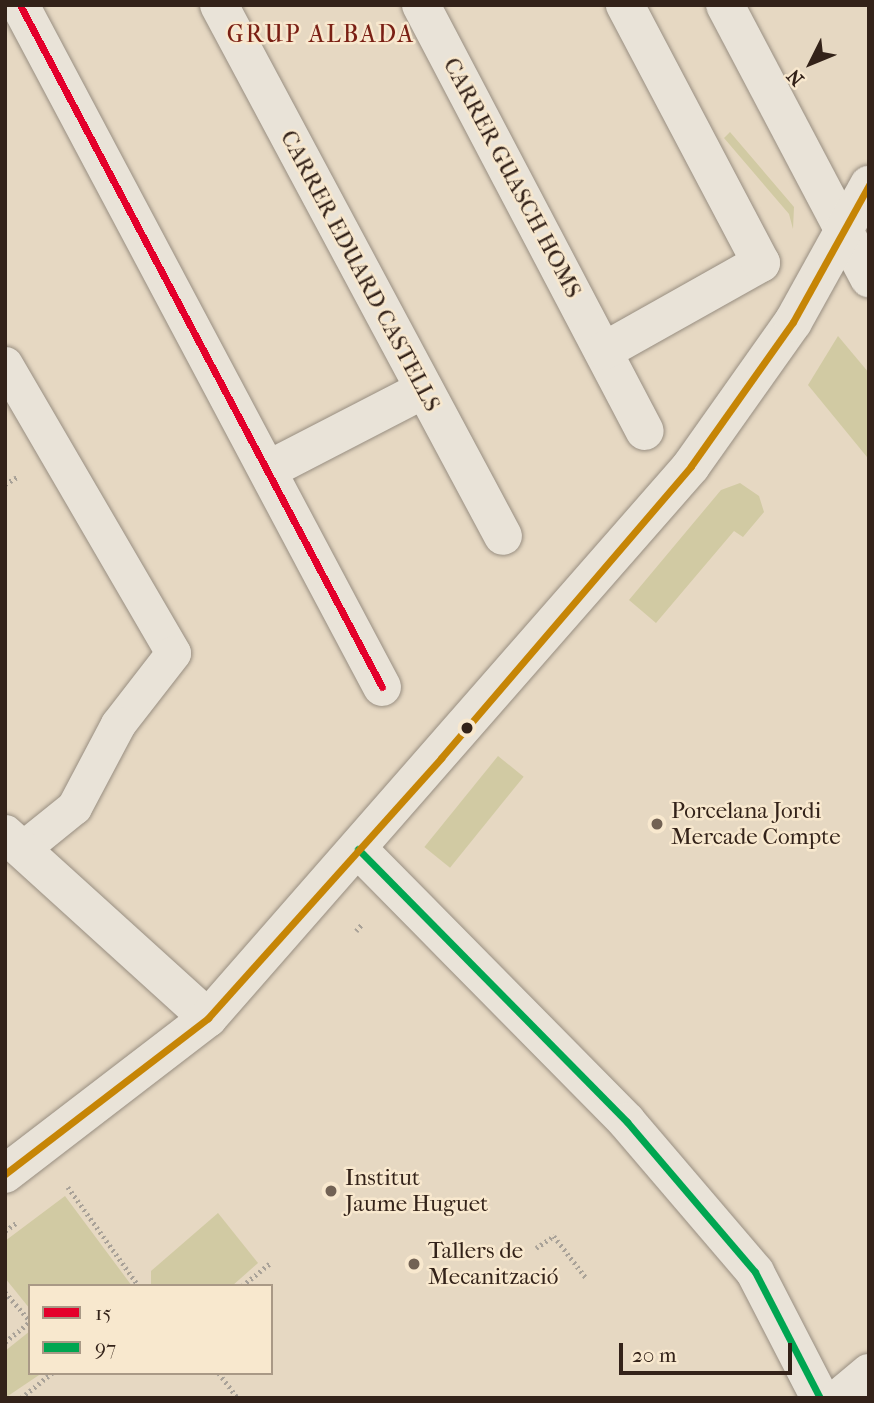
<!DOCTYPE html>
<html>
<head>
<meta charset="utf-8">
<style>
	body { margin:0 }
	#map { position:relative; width:874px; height:1403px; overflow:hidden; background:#e6d8c2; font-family:"IM FELL French Canon",serif }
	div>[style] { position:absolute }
	.green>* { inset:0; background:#d1caa3; transform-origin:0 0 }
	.path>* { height:4.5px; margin-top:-2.25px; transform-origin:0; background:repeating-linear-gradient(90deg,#a9a298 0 2px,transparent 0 5.5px) }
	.roads { filter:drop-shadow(0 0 2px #988e81) drop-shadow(0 0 2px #988e81) }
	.lane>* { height:35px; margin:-17.5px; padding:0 17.5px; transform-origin:17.5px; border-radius:17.5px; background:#e9e3d8 }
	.street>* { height:38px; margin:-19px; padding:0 19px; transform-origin:19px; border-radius:19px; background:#e9e3d8 }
	.secondary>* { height:38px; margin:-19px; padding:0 19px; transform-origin:19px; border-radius:19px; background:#e9e3d8 }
	.bus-1>* { height:7px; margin:-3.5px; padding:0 3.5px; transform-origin:3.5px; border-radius:3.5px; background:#e4002b }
	.bus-2>* { height:7px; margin:-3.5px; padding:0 3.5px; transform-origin:3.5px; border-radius:3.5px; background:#00a651 }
	.bus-3>* { height:7px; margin:-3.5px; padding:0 3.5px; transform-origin:3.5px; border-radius:3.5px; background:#c68506 }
	.dots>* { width:19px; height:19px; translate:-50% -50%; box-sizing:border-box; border:4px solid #f8e8ce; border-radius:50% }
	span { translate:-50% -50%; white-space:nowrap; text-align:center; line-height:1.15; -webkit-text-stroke:5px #f8e8ce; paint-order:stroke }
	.street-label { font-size:23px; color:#332219 }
	.poi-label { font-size:23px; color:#332219 }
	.left { translate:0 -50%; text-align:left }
	.neighbourhood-label { font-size:24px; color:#7a1f14; letter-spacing:2px }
	.frame { position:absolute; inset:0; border:7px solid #332219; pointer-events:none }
	.legend { position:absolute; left:28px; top:1284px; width:245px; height:91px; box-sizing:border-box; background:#f8e8ce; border:2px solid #a99986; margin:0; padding:9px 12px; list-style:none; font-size:21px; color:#332219 }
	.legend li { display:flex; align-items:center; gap:14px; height:35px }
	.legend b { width:35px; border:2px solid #a99986 }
	.north { position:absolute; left:776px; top:28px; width:70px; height:70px; -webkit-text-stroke:5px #f8e8ce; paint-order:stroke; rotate:227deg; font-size:19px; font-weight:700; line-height:28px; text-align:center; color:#332219 }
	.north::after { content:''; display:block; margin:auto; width:24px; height:32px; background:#332219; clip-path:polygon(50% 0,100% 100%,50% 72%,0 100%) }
	.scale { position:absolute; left:619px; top:1343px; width:173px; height:32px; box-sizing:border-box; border:4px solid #332219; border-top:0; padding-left:9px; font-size:21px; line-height:24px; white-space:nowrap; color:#332219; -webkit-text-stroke:5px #f8e8ce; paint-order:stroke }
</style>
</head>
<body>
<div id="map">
	<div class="green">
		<div style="clip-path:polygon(730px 132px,794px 207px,793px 229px,789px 214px,724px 138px)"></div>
		<div style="clip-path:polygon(838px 336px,869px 373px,867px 457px,808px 385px)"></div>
		<div style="clip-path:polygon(740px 483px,759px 496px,764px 512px,743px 537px,734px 531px,656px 623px,629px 600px,721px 490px)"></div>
		<div style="left:498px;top:756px;width:33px;height:117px;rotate:39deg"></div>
		<div style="clip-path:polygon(65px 1196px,132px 1286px,30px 1286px,30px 1309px,5px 1278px,5px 1241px)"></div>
		<div style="clip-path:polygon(218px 1213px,258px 1263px,232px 1286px,151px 1286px,151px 1271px)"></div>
		<div style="clip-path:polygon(30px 1331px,30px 1373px,42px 1373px,5px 1398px,5px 1351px)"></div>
	</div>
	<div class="path">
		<div style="left:5px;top:484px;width:14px;rotate:-30deg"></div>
		<div style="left:356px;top:931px;width:8px;rotate:-50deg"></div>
		<div style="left:68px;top:1187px;width:122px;rotate:54.4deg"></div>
		<div style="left:5px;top:1231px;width:14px;rotate:-36deg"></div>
		<div style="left:536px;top:1248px;width:22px;rotate:-34deg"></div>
		<div style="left:554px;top:1236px;width:54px;rotate:52.5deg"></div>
		<div style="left:242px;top:1286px;width:36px;rotate:-39deg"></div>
		<div style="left:5px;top:1292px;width:38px;rotate:49deg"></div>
		<div style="left:5px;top:1342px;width:32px;rotate:-39deg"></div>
		<div style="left:219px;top:1373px;width:31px;rotate:53deg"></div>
		<div style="left:21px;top:1398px;width:40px;rotate:-39deg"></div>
	</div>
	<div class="roads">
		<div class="lane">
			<div style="left:5px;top:364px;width:334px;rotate:59.8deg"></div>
			<div style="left:173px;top:653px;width:90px;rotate:127.8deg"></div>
			<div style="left:118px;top:724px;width:94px;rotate:117.9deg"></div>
			<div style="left:74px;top:807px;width:67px;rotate:141.1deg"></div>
		</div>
		<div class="street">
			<div style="left:20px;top:5px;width:772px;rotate:62.04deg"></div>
			<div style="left:219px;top:5px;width:602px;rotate:61.86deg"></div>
			<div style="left:421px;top:5px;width:481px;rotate:62.3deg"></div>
			<div style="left:725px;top:5px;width:309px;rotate:62.2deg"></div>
			<div style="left:604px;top:351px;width:180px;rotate:-29.3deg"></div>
			<div style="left:761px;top:263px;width:292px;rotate:-117.8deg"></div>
			<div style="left:268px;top:470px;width:174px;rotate:-27.3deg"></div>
			<div style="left:5px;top:834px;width:274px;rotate:42.2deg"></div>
			<div style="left:208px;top:1018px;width:256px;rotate:142.5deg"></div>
			<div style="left:358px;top:849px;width:383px;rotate:45.4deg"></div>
			<div style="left:627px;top:1122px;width:197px;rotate:49.5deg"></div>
			<div style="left:755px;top:1272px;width:142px;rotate:62.7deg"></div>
			<div style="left:839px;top:1398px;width:39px;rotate:-40deg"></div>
		</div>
		<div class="secondary">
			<div style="left:208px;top:1018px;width:733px;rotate:-48.81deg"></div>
			<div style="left:691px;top:466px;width:176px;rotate:-54.7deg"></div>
			<div style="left:793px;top:322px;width:157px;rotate:-61deg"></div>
		</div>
	</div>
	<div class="bus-1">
		<div style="left:20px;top:5px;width:772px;rotate:62.04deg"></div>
	</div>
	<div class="bus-2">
		<div style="left:358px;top:849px;width:383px;rotate:45.4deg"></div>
		<div style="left:627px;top:1122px;width:197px;rotate:49.5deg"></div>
		<div style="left:755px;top:1272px;width:142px;rotate:62.7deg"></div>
	</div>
	<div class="bus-3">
		<div style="left:5px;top:1174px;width:256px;rotate:-37.5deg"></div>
		<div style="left:208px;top:1018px;width:349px;rotate:-48.1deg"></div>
		<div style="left:441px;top:758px;width:384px;rotate:-49.4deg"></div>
		<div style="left:691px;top:466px;width:176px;rotate:-54.7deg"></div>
		<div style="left:793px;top:322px;width:157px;rotate:-61deg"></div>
	</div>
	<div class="dots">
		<div style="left:467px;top:728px;background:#332219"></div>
		<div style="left:657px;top:824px;background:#726254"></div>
		<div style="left:331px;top:1191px;background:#726254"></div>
		<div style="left:414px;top:1264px;background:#726254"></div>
	</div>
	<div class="street-label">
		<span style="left:512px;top:178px;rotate:62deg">CARRER GUASCH HOMS</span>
		<span style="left:360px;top:271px;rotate:62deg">CARRER EDUARD CASTELLS</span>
	</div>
	<div class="poi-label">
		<span class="left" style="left:671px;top:824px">Porcelana Jordi<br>Mercade Compte</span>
		<span class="left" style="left:345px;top:1191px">Institut<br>Jaume Huguet</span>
		<span class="left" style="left:428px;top:1264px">Tallers de<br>Mecanització</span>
	</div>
	<div class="neighbourhood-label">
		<span style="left:321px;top:35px">GRUP ALBADA</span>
	</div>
	<div class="frame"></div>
	<ul class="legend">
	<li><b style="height:9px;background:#e4002b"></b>15</li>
	<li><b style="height:9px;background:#00a651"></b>97</li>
	</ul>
	<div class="north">N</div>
	<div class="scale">20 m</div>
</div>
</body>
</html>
